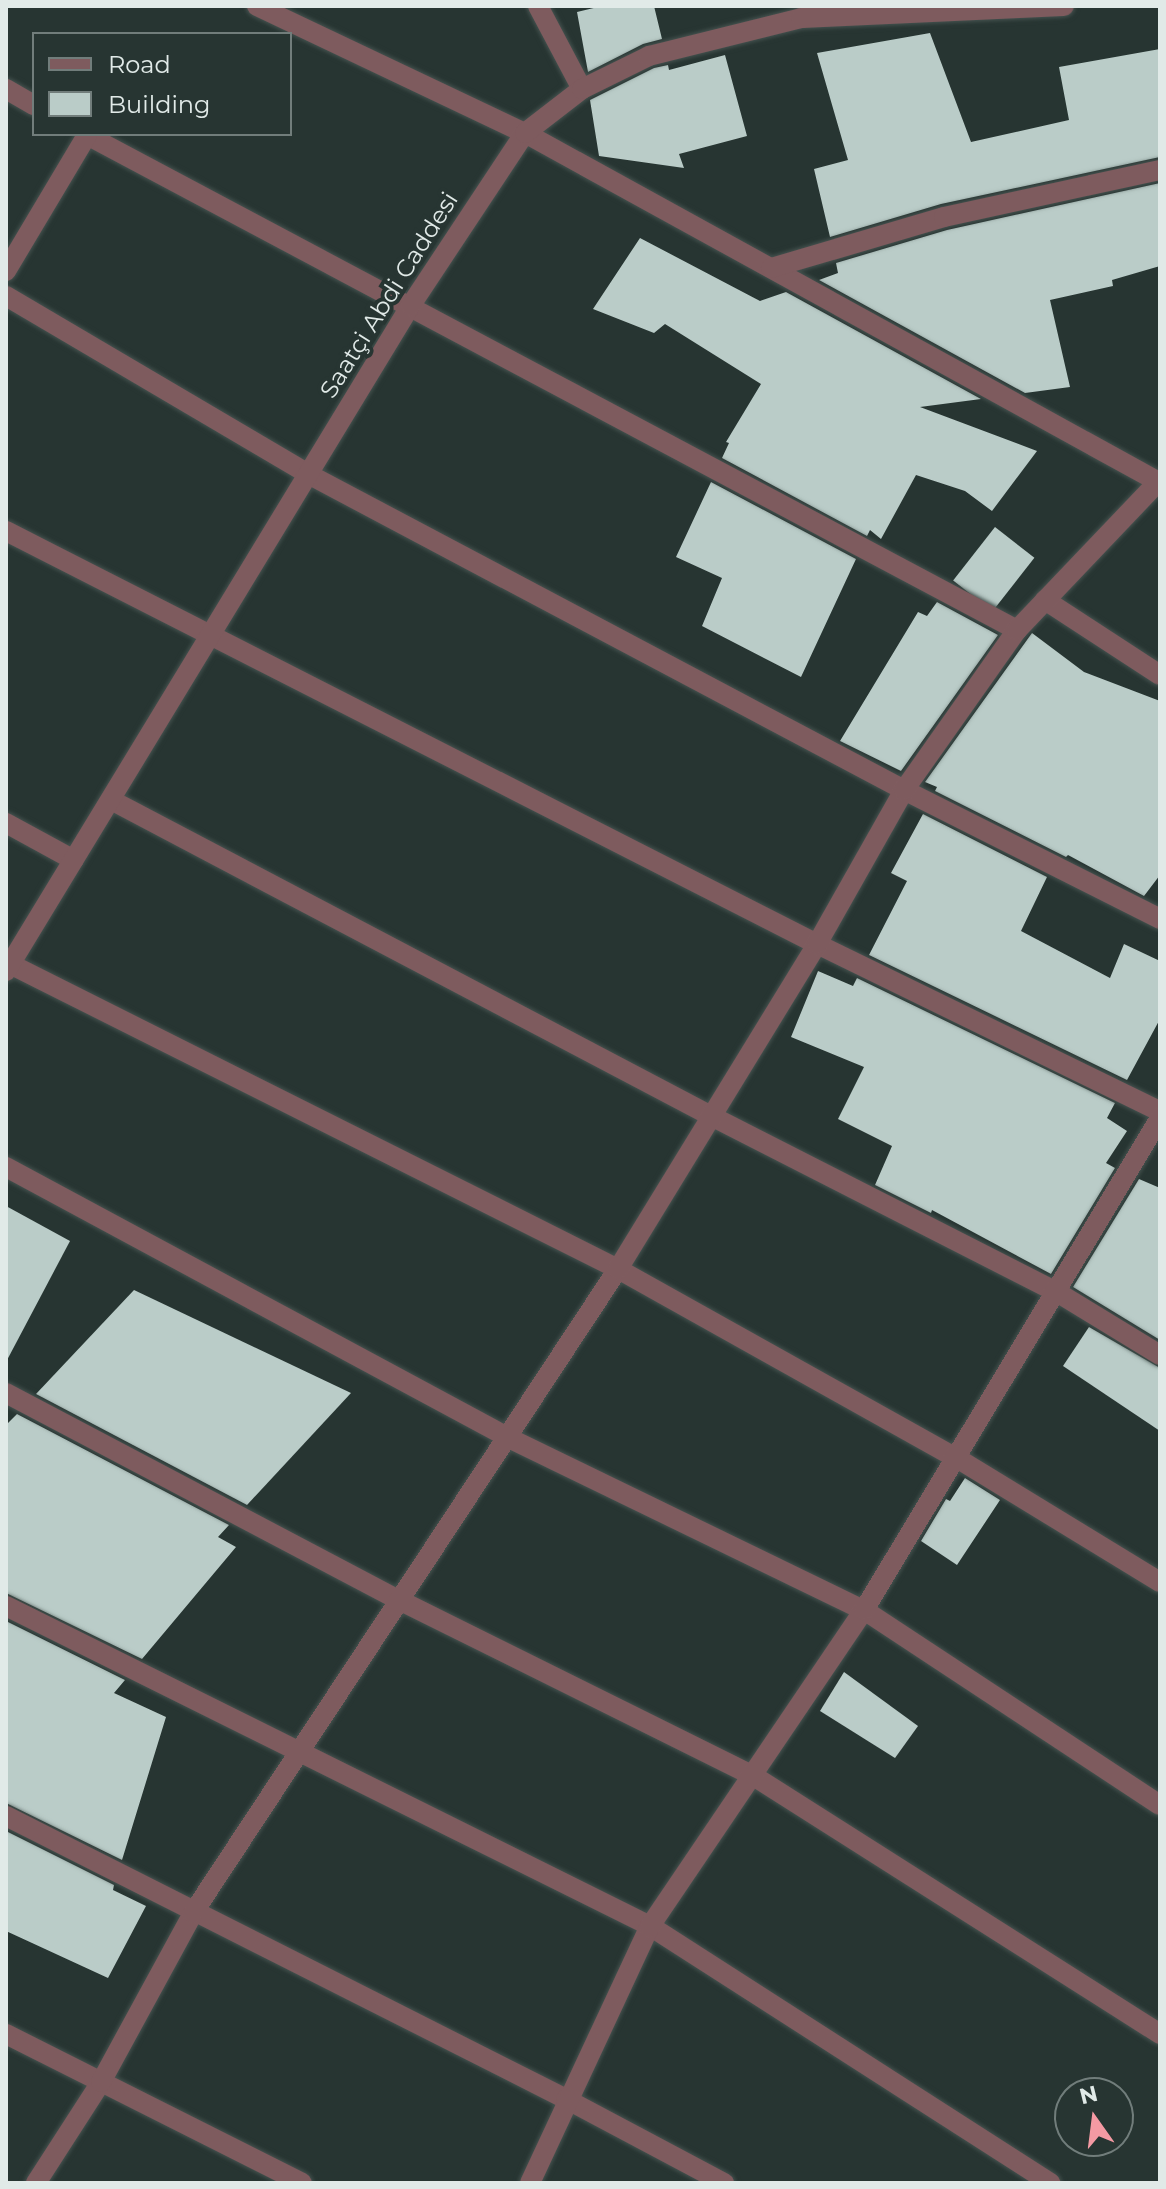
<!DOCTYPE html>
<html>
<head>
<meta charset="utf-8">
<style>
	body { margin:0 }
	#map { position:relative; width:1166px; height:2189px; overflow:hidden; background:#273532; font-family:Montserrat,sans-serif }
	div>[style] { position:absolute }
	.building>* { inset:0; background:#baccc8; transform-origin:0 0 }
	.roads { filter:drop-shadow(0 0 2px #45524f) drop-shadow(0 0 2px #45524f) }
	.minor>* { height:20px; margin:-10px; padding:0 10px; transform-origin:10px; border-radius:10px; background:#7e5b5e }
	.tertiary>* { height:20px; margin:-10px; padding:0 10px; transform-origin:10px; border-radius:10px; background:#7e5b5e }
	span { translate:-50% -50%; white-space:nowrap; text-align:center; line-height:1.15; -webkit-text-stroke:8px #273532; paint-order:stroke }
	.street-label { font-size:24px; color:#e1eae8 }
	.frame { position:absolute; inset:0; border:8px solid #e1eae8; pointer-events:none }
	.legend { position:absolute; left:32px; top:32px; width:260px; height:104px; box-sizing:border-box; background:#273532; border:2px solid #717d7b; margin:0; padding:10px 14px; list-style:none; font-size:24px; color:#e1eae8 }
	.legend li { display:flex; align-items:center; gap:16px; height:40px }
	.legend b { width:40px; border:2px solid #717d7b }
	.north { position:absolute; left:1054px; top:2077px; width:80px; height:80px; box-sizing:border-box; background:#273532; border:2px solid #717d7b; border-radius:50%; rotate:346deg; font-size:22px; font-weight:700; line-height:32px; text-align:center; color:#e1eae8 }
	.north::after { content:''; display:block; margin:auto; width:28px; height:36px; background:#f49aa3; clip-path:polygon(50% 0,100% 100%,50% 72%,0 100%) }
</style>
</head>
<body>
<div id="map">
	<div class="building">
		<div style="clip-path:polygon(602px 6px,654px 6px,662px 39px,643px 44px,588px 72px,577px 12px)"></div>
		<div style="clip-path:polygon(930px 33px,971px 142px,1069px 120px,1059px 67px,1160px 49px,1160px 157px,941px 204px,830px 237px,814px 169px,848px 160px,817px 53px)"></div>
		<div style="clip-path:polygon(725px 55px,747px 136px,679px 154px,684px 168px,599px 156px,590px 100px,654px 68px,668px 65px,669px 70px)"></div>
		<div style="clip-path:polygon(1160px 183px,1160px 266px,1112px 280px,1113px 286px,1050px 300px,1070px 387px,1025px 393px,819px 280px,838px 273px,836px 263px,947px 230px)"></div>
		<div style="clip-path:polygon(640px 238px,760px 301px,786px 292px,981px 399px,920px 407px,1037px 451px,992px 511px,965px 491px,916px 475px,881px 539px,870px 530px,867px 536px,722px 458px,729px 443px,726px 442px,761px 384px,665px 324px,654px 333px,593px 309px)"></div>
		<div style="clip-path:polygon(711px 482px,856px 559px,801px 677px,702px 626px,722px 578px,676px 557px)"></div>
		<div style="left:995px;top:527px;width:50px;height:68px;rotate:38deg"></div>
		<div style="clip-path:polygon(937px 602px,998px 635px,901px 771px,840px 741px,918px 612px,927px 616px)"></div>
		<div style="clip-path:polygon(1032px 633px,1084px 672px,1160px 701px,1160px 875px,1144px 896px,1068px 855px,1066px 857px,935px 791px,937px 787px,925px 782px)"></div>
		<div style="clip-path:polygon(923px 814px,1047px 877px,1021px 931px,1110px 978px,1124px 944px,1160px 961px,1160px 1019px,1127px 1080px,869px 955px,907px 881px,891px 873px)"></div>
		<div style="clip-path:polygon(818px 971px,853px 986px,857px 978px,1115px 1103px,1107px 1118px,1127px 1131px,1106px 1163px,1115px 1168px,1051px 1274px,932px 1210px,931px 1213px,875px 1185px,892px 1146px,838px 1119px,864px 1067px,791px 1037px)"></div>
		<div style="clip-path:polygon(1139px 1179px,1160px 1188px,1160px 1340px,1073px 1287px)"></div>
		<div style="clip-path:polygon(6px 1206px,70px 1241px,6px 1362px)"></div>
		<div style="clip-path:polygon(134px 1290px,351px 1393px,247px 1505px,36px 1394px)"></div>
		<div style="clip-path:polygon(1089px 1327px,1160px 1368px,1160px 1431px,1063px 1366px)"></div>
		<div style="clip-path:polygon(17px 1414px,229px 1525px,218px 1537px,236px 1547px,142px 1659px,6px 1593px,6px 1425px)"></div>
		<div style="clip-path:polygon(965px 1478px,1000px 1500px,957px 1565px,921px 1541px,946px 1499px,950px 1501px)"></div>
		<div style="clip-path:polygon(6px 1621px,125px 1680px,114px 1693px,166px 1717px,122px 1860px,6px 1803px)"></div>
		<div style="clip-path:polygon(844px 1672px,918px 1726px,895px 1758px,820px 1711px)"></div>
		<div style="clip-path:polygon(6px 1831px,114px 1885px,113px 1890px,146px 1906px,108px 1978px,6px 1931px)"></div>
	</div>
	<div class="roads">
		<div class="minor">
			<div style="left:257px;top:6px;width:297px;rotate:25.4deg"></div>
			<div style="left:525px;top:133px;width:721px;rotate:28.84deg"></div>
			<div style="left:538px;top:6px;width:94px;rotate:62.1deg"></div>
			<div style="left:6px;top:89px;width:32px;rotate:30deg"></div>
			<div style="left:85px;top:134px;width:1056px;rotate:28.02deg"></div>
			<div style="left:771px;top:268px;width:180px;rotate:-16.4deg"></div>
			<div style="left:944px;top:217px;width:221px;rotate:-12.3deg"></div>
			<div style="left:6px;top:271px;width:158px;rotate:-59.2deg"></div>
			<div style="left:6px;top:296px;width:351px;rotate:30.5deg"></div>
			<div style="left:308px;top:474px;width:675px;rotate:27.93deg"></div>
			<div style="left:904px;top:790px;width:287px;rotate:26.7deg"></div>
			<div style="left:6px;top:531px;width:910px;rotate:26.99deg"></div>
			<div style="left:817px;top:944px;width:381px;rotate:26deg"></div>
			<div style="left:1045px;top:600px;width:137px;rotate:33.1deg"></div>
			<div style="left:111px;top:800px;width:678px;rotate:27.77deg"></div>
			<div style="left:711px;top:1116px;width:386px;rotate:27deg"></div>
			<div style="left:1055px;top:1291px;width:123px;rotate:31.4deg"></div>
			<div style="left:6px;top:823px;width:77px;rotate:28.6deg"></div>
			<div style="left:6px;top:962px;width:685px;rotate:26.64deg"></div>
			<div style="left:618px;top:1269px;width:386px;rotate:29.2deg"></div>
			<div style="left:955px;top:1457px;width:240px;rotate:31.4deg"></div>
			<div style="left:6px;top:971px;width:779px;rotate:-58.7deg"></div>
			<div style="left:411px;top:305px;width:206px;rotate:-56.5deg"></div>
			<div style="left:525px;top:133px;width:72px;rotate:-37.7deg"></div>
			<div style="left:582px;top:89px;width:75px;rotate:-26.2deg"></div>
			<div style="left:649px;top:56px;width:157px;rotate:-14deg"></div>
			<div style="left:801px;top:18px;width:263px;rotate:-2.6deg"></div>
			<div style="left:6px;top:1167px;width:571px;rotate:28.31deg"></div>
			<div style="left:509px;top:1438px;width:394px;rotate:25.9deg"></div>
			<div style="left:864px;top:1610px;width:354px;rotate:33.4deg"></div>
			<div style="left:6px;top:1393px;width:444px;rotate:27.8deg"></div>
			<div style="left:399px;top:1600px;width:394px;rotate:26.4deg"></div>
			<div style="left:752px;top:1775px;width:483px;rotate:32.4deg"></div>
			<div style="left:6px;top:1606px;width:719px;rotate:26.42deg"></div>
			<div style="left:650px;top:1926px;width:476px;rotate:32.7deg"></div>
			<div style="left:6px;top:1816px;width:627px;rotate:26.81deg"></div>
			<div style="left:566px;top:2099px;width:179px;rotate:28deg"></div>
			<div style="left:6px;top:2034px;width:331px;rotate:26.7deg"></div>
			<div style="left:530px;top:2183px;width:284px;rotate:-65deg"></div>
			<div style="left:650px;top:1926px;width:382px;rotate:-55.9deg"></div>
			<div style="left:864px;top:1610px;width:574px;rotate:-58.97deg"></div>
		</div>
		<div class="tertiary">
			<div style="left:36px;top:2183px;width:120px;rotate:-57.2deg"></div>
			<div style="left:101px;top:2082px;width:192px;rotate:-61.4deg"></div>
			<div style="left:193px;top:1913px;width:772px;rotate:-56.58deg"></div>
			<div style="left:618px;top:1269px;width:381px;rotate:-58.5deg"></div>
			<div style="left:817px;top:944px;width:177px;rotate:-60.5deg"></div>
			<div style="left:904px;top:790px;width:196px;rotate:-54.8deg"></div>
			<div style="left:1017px;top:630px;width:207px;rotate:-46.4deg"></div>
		</div>
	</div>
	<div class="street-label">
		<span style="left:389px;top:295px;rotate:-58deg">Saatçi Abdi Caddesi</span>
	</div>
	<div class="frame"></div>
	<ul class="legend">
	<li><b style="height:10px;background:#7e5b5e"></b>Road</li>
	<li><b style="height:22px;background:#baccc8"></b>Building</li>
	</ul>
	<div class="north">N</div>
</div>
</body>
</html>
